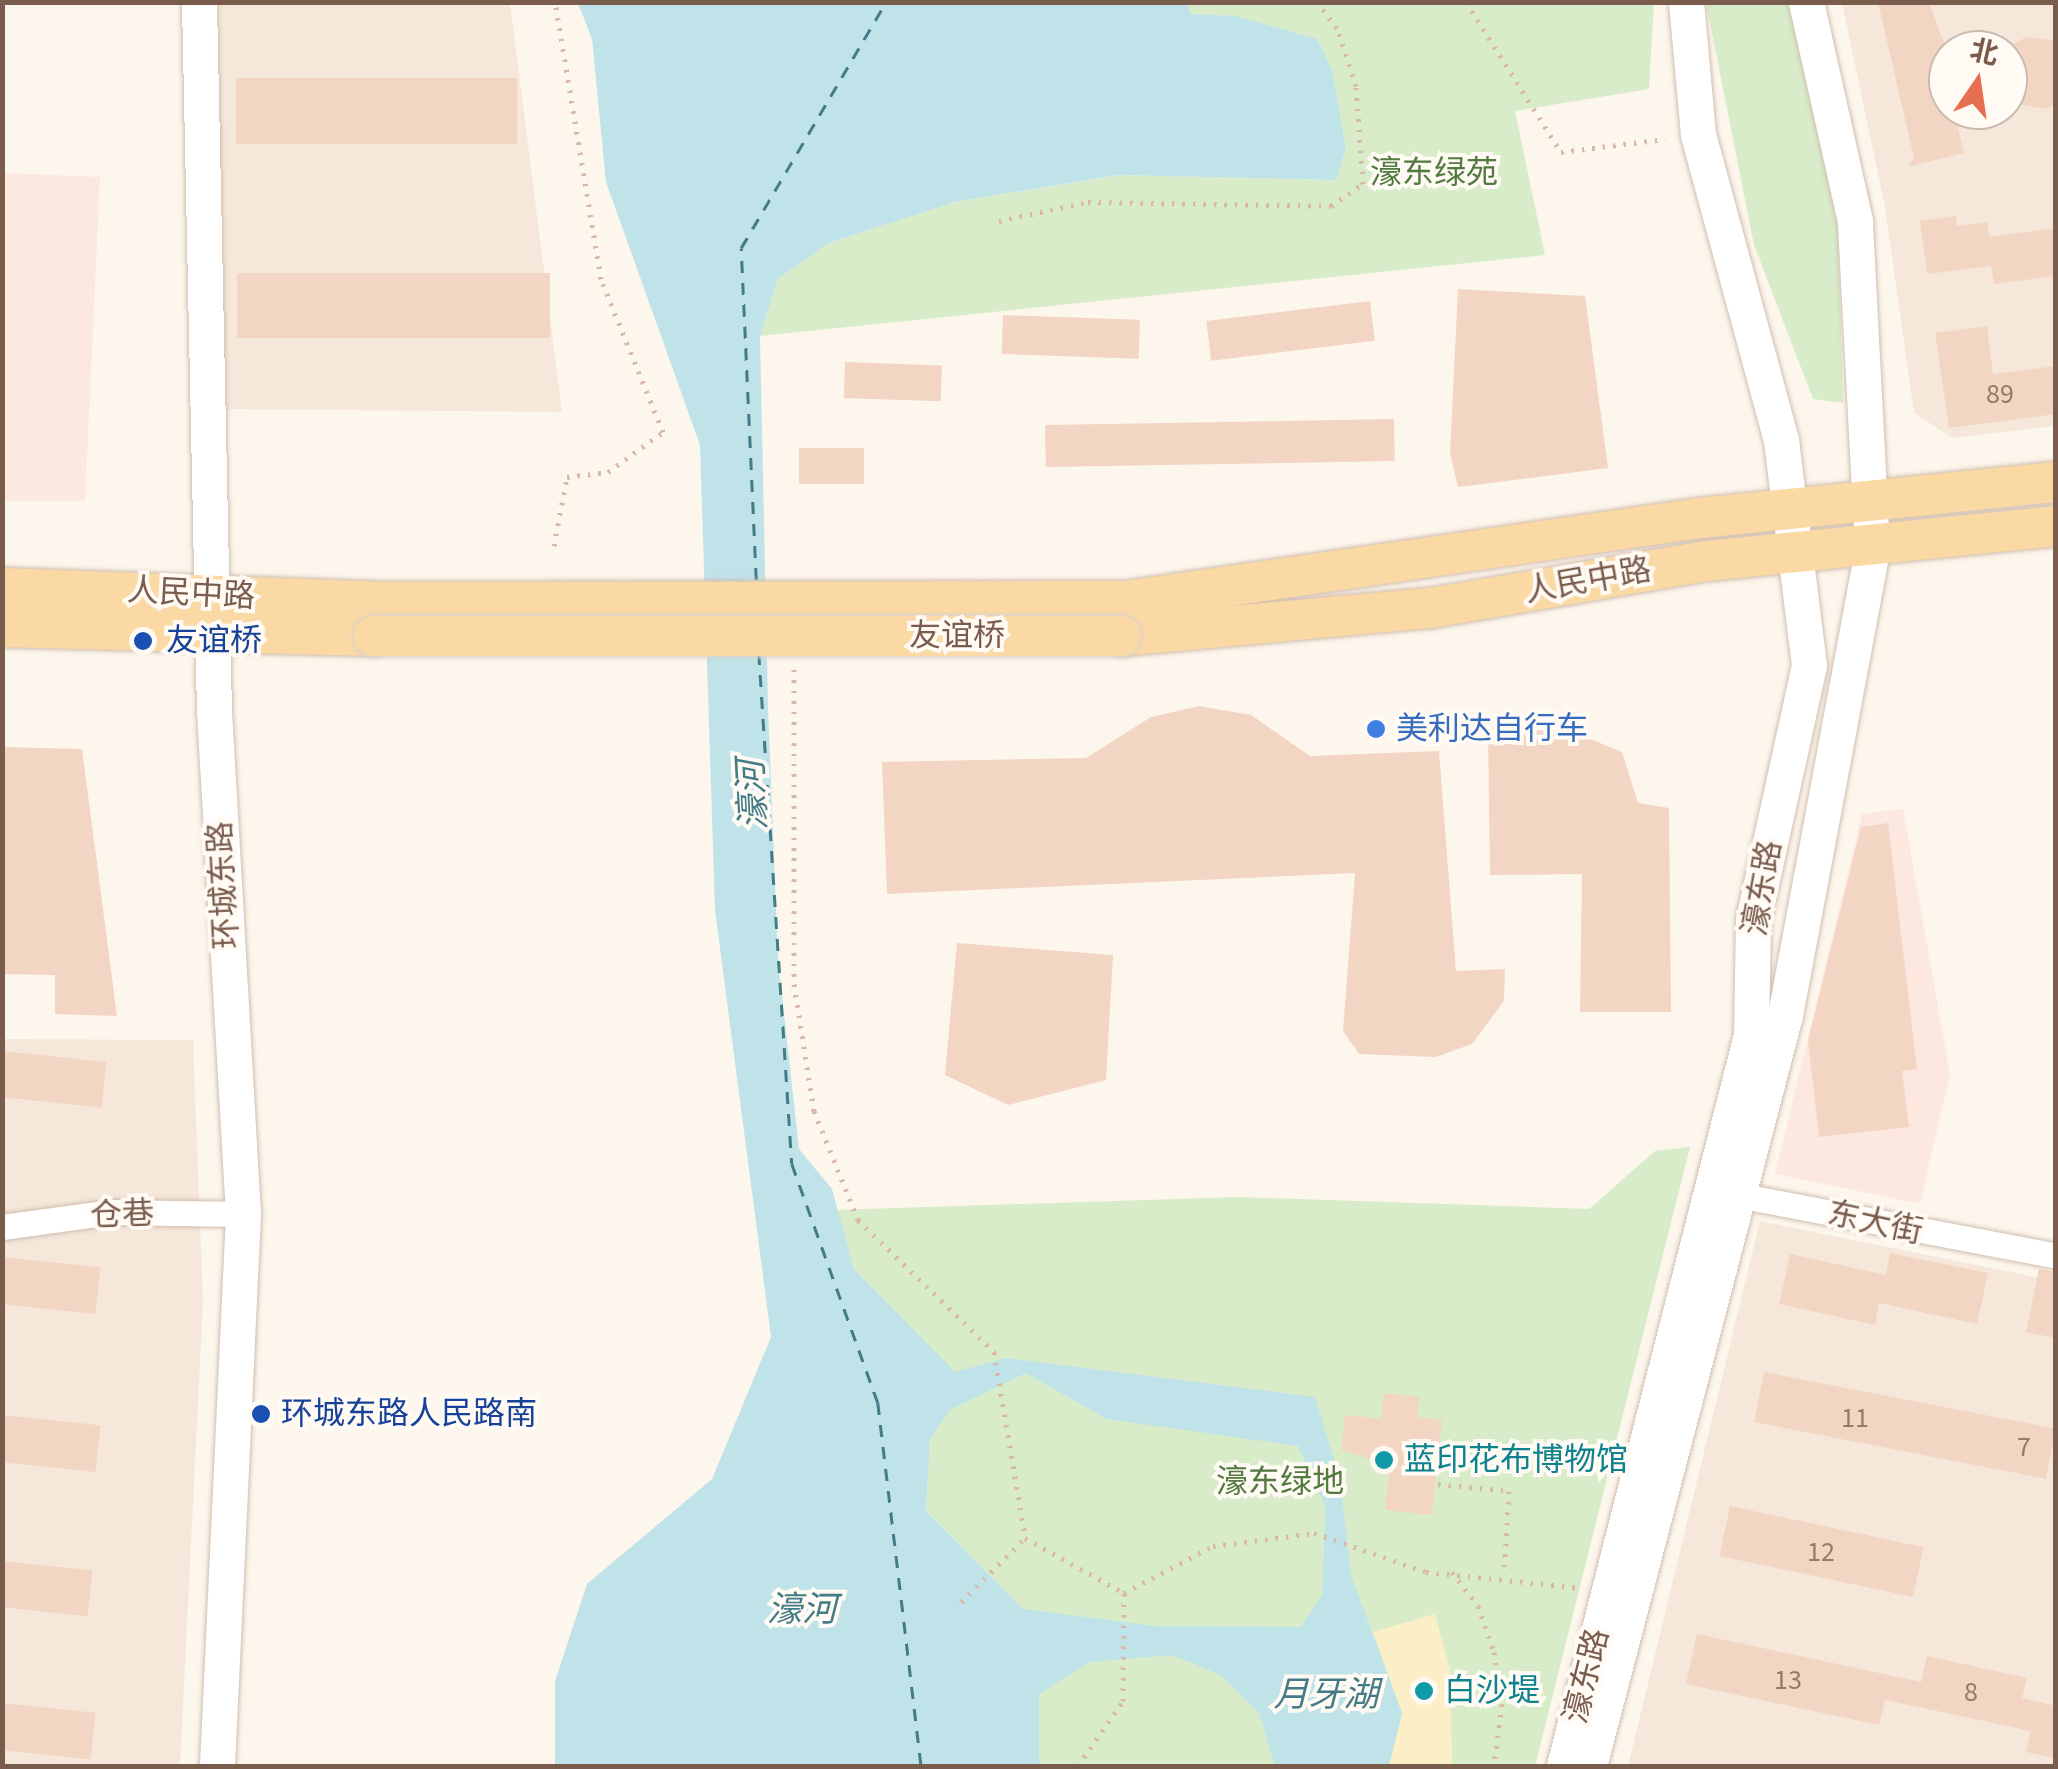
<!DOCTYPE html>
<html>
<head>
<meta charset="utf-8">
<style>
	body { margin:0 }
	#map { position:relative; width:2058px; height:1769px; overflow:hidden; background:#fdf6ec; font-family:"Source Sans 3","Noto Sans SC",sans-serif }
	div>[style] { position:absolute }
	.residential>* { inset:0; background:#f5e8da }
	.commercial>* { inset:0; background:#fde8e0 }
	.green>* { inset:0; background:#d8ecc9 }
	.sand>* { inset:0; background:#fcefc7 }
	.water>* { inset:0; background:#bfe3e8 }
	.ferry>* { height:2.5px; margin-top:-1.25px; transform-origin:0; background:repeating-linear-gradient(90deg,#437c86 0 12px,transparent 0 22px) }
	.building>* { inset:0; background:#f3d5c3; transform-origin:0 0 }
	.path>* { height:5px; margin-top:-2.5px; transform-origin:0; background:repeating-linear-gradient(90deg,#d9b8a5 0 2.5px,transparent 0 10.5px) }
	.roads { filter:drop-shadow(0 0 2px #d1beb0) drop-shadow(0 0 2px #d1beb0) }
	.street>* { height:25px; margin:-12.5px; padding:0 12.5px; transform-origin:12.5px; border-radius:12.5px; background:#fff }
	.secondary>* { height:35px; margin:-17.5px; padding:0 17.5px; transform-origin:17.5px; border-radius:17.5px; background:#fff }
	.primary>* { height:40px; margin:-20px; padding:0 20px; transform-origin:20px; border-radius:20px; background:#fbd9a5 }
	.bridges { filter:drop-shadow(0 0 2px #dad1cd) drop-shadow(0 0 2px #dad1cd) }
	.primary-bridge>* { height:40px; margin:-20px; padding:0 20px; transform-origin:20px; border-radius:20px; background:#fbd9a5 }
	.dots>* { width:28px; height:28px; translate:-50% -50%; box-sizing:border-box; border:5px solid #fffaf3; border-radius:50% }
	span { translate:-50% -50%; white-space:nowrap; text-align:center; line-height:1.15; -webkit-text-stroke:8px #fffaf3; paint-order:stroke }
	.number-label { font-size:28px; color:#987a6a }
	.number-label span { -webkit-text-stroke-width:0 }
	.park-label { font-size:32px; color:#537a41 }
	.street-label { font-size:32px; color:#7a5c4d }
	.transit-label { font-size:32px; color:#164399 }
	.left { translate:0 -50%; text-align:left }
	.shop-label { font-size:32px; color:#366cbe }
	.culture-label { font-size:32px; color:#0d838f }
	.water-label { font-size:35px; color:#437c86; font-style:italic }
	.frame { position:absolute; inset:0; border:5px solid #7a5c4d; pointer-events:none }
	.north { position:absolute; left:1928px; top:30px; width:100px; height:100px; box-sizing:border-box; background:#fffaf3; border:2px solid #cabbb1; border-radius:50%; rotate:13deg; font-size:28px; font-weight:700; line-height:40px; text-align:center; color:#7a5c4d }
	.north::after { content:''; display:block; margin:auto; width:35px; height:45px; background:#e76f51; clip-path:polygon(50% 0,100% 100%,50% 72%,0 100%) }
</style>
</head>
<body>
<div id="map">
	<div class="residential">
		<div style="clip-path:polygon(218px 3px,510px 3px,562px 412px,223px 409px)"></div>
		<div style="clip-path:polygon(evenodd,1842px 3px,2055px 3px,2055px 426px,1953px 438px,1914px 413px,1885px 207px,1842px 3px,1948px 50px,2008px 50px,2008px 110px,1948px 110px,1948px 50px)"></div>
		<div style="clip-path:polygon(3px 1039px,193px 1040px,203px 1302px,180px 1766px,3px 1766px)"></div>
		<div style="clip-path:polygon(1760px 1221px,2055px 1281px,2055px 1766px,1628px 1766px)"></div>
	</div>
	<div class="commercial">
		<div style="clip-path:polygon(3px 173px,100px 177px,85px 501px,3px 501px)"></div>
		<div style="clip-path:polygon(1903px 809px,1950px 1074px,1920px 1204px,1775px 1174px,1862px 814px)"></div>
	</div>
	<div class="green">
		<div style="clip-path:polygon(1187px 3px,1654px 3px,1649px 89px,1515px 111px,1545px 255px,760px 336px,778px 279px,829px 243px,955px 202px,1118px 175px,1336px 180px,1346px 148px,1332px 70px,1236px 16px,1191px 14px)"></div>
		<div style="clip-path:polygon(1706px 3px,1790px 3px,1838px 228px,1843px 403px,1813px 399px,1754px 245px)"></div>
		<div style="clip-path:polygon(1690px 1147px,1535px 1766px,1039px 1766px,1039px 1694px,1023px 1609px,926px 1511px,930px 1439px,950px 1409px,932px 1350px,854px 1269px,833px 1210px,1238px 1197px,1589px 1209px,1655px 1151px)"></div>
	</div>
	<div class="sand">
		<div style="clip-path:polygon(1435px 1614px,1450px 1670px,1452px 1766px,1389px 1766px,1402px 1713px,1373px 1632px)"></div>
	</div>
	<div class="water">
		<div style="clip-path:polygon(evenodd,578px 3px,1187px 3px,1191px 14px,1236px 16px,1317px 39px,1332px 70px,1346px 148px,1336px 180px,1118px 175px,955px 202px,829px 243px,778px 279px,760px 336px,768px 706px,778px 959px,799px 1149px,832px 1189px,854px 1269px,955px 1372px,1006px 1358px,1315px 1397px,1340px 1480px,1351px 1575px,1402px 1713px,1389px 1766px,1275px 1766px,1259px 1713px,1221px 1675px,1172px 1655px,1090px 1662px,1039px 1694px,1039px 1766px,555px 1766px,555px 1681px,587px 1584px,712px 1479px,771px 1337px,715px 910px,700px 445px,606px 182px,592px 39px,578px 3px,1026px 1373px,1107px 1419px,1298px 1446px,1326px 1508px,1322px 1595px,1301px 1627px,1155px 1626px,1023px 1609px,926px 1511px,930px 1439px,951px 1409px,1026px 1373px)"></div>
	</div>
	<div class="ferry">
		<div style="left:756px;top:580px;width:332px;rotate:-92.6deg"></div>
		<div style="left:741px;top:248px;width:286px;rotate:-59.5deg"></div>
		<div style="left:759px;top:653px;width:512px;rotate:86.31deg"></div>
		<div style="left:792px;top:1164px;width:254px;rotate:70.2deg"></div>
		<div style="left:878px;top:1403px;width:366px;rotate:83.2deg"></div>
	</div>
	<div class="building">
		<div style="clip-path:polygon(1878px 2px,1929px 2px,1948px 54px,1948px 118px,1954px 111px,1964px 153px,1907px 167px,1914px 158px)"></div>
		<div style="clip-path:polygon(2027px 37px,2056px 41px,2056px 104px,2045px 109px,2008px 102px,2008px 46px)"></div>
		<div style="left:236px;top:78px;width:281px;height:66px"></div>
		<div style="clip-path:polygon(1956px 216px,1957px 226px,1987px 222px,1989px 237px,2056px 228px,2056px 276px,1994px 284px,1991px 266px,1927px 274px,1920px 221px)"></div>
		<div style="left:237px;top:273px;width:313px;height:65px"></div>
		<div style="clip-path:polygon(1458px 289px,1585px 296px,1608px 468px,1458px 487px,1450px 453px)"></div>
		<div style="left:1370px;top:301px;width:40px;height:165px;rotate:83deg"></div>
		<div style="left:1003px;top:315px;width:137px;height:39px;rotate:2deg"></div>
		<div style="clip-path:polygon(1987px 326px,1993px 374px,2056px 366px,2056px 414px,1949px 428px,1935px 333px)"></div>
		<div style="left:845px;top:362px;width:97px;height:36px;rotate:2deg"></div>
		<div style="left:1394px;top:419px;width:42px;height:349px;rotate:89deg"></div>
		<div style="left:799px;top:448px;width:65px;height:36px"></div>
		<div style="clip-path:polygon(1199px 706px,1251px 715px,1310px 756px,1439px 751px,1456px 971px,1505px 969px,1504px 1001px,1472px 1044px,1436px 1057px,1359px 1054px,1343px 1031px,1355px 873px,887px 894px,882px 762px,1086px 758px,1151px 717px)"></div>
		<div style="clip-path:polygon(1566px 729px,1622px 752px,1638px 803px,1669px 808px,1671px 1012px,1580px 1012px,1582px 874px,1490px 875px,1488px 733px)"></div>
		<div style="clip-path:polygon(2px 747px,82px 749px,117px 1016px,55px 1014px,55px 975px,2px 974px)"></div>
		<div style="clip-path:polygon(1888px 823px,1917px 1069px,1902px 1071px,1909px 1127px,1819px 1137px,1808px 1041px,1861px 827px)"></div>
		<div style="clip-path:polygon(957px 943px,1113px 955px,1106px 1080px,1008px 1105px,945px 1075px)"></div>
		<div style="left:2px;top:1051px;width:105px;height:46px;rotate:6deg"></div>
		<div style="clip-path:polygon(1890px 1253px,1988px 1273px,1977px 1324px,1879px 1303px,1875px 1325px,1779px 1304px,1790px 1254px,1886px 1275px)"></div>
		<div style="left:2px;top:1257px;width:99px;height:47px;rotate:6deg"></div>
		<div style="clip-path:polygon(2039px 1269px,2056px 1272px,2056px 1338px,2026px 1332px)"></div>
		<div style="left:1764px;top:1372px;width:297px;height:51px;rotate:11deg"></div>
		<div style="clip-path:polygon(1384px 1393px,1419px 1397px,1418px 1417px,1442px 1420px,1432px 1515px,1385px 1510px,1390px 1465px,1341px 1450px,1345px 1415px,1381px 1419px)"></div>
		<div style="left:2px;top:1415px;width:99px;height:47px;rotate:6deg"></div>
		<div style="left:1730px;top:1506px;width:198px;height:51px;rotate:12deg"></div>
		<div style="left:2px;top:1561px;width:91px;height:46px;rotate:6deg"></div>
		<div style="clip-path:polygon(1697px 1634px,1921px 1682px,1927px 1656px,2027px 1678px,2022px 1698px,2056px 1706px,2056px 1758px,2026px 1752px,2031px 1731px,1885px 1700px,1879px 1725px,1686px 1684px)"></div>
		<div style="left:2px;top:1703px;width:94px;height:47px;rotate:6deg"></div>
	</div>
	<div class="path">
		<div style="left:1466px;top:2px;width:178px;rotate:57.7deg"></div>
		<div style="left:1561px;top:152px;width:105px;rotate:-7.1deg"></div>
		<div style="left:999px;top:221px;width:91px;rotate:-12.1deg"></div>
		<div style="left:1088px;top:202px;width:243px;rotate:0.9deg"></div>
		<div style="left:1331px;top:206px;width:39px;rotate:-35deg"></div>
		<div style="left:1363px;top:184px;width:98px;rotate:-94.1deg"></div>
		<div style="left:1356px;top:86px;width:61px;rotate:-108.1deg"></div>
		<div style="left:1337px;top:28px;width:33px;rotate:-128deg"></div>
		<div style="left:554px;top:546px;width:70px;rotate:-79.3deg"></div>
		<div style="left:567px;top:477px;width:41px;rotate:-7deg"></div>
		<div style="left:608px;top:472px;width:68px;rotate:-36deg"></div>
		<div style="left:663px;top:432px;width:165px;rotate:-112.1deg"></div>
		<div style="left:601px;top:279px;width:281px;rotate:-99.4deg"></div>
		<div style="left:794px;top:669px;width:315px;rotate:90deg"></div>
		<div style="left:794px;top:984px;width:129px;rotate:81.1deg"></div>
		<div style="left:814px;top:1111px;width:118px;rotate:68deg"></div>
		<div style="left:858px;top:1220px;width:190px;rotate:44.1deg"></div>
		<div style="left:994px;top:1352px;width:189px;rotate:80.5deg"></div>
		<div style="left:1025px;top:1538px;width:113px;rotate:29.1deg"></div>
		<div style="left:1438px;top:1484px;width:71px;rotate:5.6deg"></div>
		<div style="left:1509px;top:1491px;width:84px;rotate:93.4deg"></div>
		<div style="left:1452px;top:1572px;width:43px;rotate:52.6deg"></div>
		<div style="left:1478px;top:1606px;width:49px;rotate:70.8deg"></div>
		<div style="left:1494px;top:1652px;width:53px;rotate:81.3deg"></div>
		<div style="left:1502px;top:1704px;width:63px;rotate:97.4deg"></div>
		<div style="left:1124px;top:1593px;width:101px;rotate:-27.8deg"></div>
		<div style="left:1213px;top:1546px;width:102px;rotate:-7.3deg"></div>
		<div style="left:1314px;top:1533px;width:119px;rotate:19.2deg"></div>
		<div style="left:1426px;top:1572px;width:155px;rotate:5.9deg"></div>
		<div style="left:961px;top:1602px;width:91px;rotate:-45deg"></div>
		<div style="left:1078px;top:1766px;width:79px;rotate:-55.3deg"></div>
		<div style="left:1123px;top:1701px;width:108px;rotate:-89.5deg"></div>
	</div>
	<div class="roads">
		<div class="street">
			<div style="left:1722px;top:1192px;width:340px;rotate:10.8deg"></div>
			<div style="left:2px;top:1227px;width:111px;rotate:-7.8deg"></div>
			<div style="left:112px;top:1212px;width:131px;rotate:0.9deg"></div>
		</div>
		<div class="secondary">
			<div style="left:199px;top:2px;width:709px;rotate:88.79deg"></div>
			<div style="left:214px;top:711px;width:504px;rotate:86.7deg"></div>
			<div style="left:243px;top:1214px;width:553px;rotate:92.7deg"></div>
			<div style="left:1564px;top:1766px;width:755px;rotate:-75.65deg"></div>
			<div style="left:1751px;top:1035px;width:115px;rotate:-89deg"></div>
			<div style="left:1753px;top:920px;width:261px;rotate:-77.6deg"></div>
			<div style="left:1809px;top:665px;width:227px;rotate:-97.1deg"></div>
			<div style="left:1781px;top:440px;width:317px;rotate:-105.2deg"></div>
			<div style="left:1698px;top:134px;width:133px;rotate:-95.2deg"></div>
			<div style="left:1589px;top:1766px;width:776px;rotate:-75.37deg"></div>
			<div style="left:1785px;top:1015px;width:475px;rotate:-79.4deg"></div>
			<div style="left:1872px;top:548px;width:327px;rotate:-93deg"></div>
			<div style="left:1855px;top:221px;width:224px;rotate:-102.6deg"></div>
		</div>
		<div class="primary">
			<div style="left:2px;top:588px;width:378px;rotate:2.1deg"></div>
			<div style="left:380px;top:602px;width:746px;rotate:-0.08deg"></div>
			<div style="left:1126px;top:601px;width:580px;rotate:-8.23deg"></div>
			<div style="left:1700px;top:518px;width:358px;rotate:-5.8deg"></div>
			<div style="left:2px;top:627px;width:372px;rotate:1.4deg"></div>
			<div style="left:1121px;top:636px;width:311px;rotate:-5.2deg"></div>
			<div style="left:1431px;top:608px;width:279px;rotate:-9.7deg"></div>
			<div style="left:1706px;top:561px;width:352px;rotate:-5.7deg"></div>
		</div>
	</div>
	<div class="bridges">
		<div class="primary-bridge">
			<div style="left:374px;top:636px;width:747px"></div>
		</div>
	</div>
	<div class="dots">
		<div style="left:143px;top:641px;background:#1a4fb4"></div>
		<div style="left:1376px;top:729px;background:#3f7fe0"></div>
		<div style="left:261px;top:1414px;background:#1a4fb4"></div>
		<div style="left:1384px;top:1460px;background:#0f9aa8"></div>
		<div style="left:1424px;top:1691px;background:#0f9aa8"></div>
	</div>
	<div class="number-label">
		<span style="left:2000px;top:394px">89</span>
		<span style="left:1855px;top:1418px">11</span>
		<span style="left:2024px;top:1447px">7</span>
		<span style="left:1821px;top:1552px">12</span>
		<span style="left:1788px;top:1680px">13</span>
		<span style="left:1971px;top:1692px">8</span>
	</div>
	<div class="park-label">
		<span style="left:1434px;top:173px">濠东绿苑</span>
		<span style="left:1280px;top:1482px">濠东绿地</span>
	</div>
	<div class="street-label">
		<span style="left:1588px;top:581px;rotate:-10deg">人民中路</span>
		<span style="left:191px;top:594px;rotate:3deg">人民中路</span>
		<span style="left:957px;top:636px">友谊桥</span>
		<span style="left:224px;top:885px;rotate:-93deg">环城东路</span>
		<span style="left:1763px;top:888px;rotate:-80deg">濠东路</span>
		<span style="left:122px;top:1215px;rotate:-2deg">仓巷</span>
		<span style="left:1875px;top:1223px;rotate:12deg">东大街</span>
		<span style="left:1587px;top:1676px;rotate:-76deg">濠东路</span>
	</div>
	<div class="transit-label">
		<span class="left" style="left:166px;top:641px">友谊桥</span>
		<span class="left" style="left:281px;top:1414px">环城东路人民路南</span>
	</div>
	<div class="shop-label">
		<span class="left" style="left:1396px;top:729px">美利达自行车</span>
	</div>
	<div class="culture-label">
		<span class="left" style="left:1404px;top:1460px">蓝印花布博物馆</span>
		<span class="left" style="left:1444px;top:1691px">白沙堤</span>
	</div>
	<div class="water-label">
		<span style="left:753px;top:795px;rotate:-93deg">濠河</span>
		<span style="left:802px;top:1610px">濠河</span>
		<span style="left:1326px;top:1695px">月牙湖</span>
	</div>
	<div class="frame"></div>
	<div class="north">北</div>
</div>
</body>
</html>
